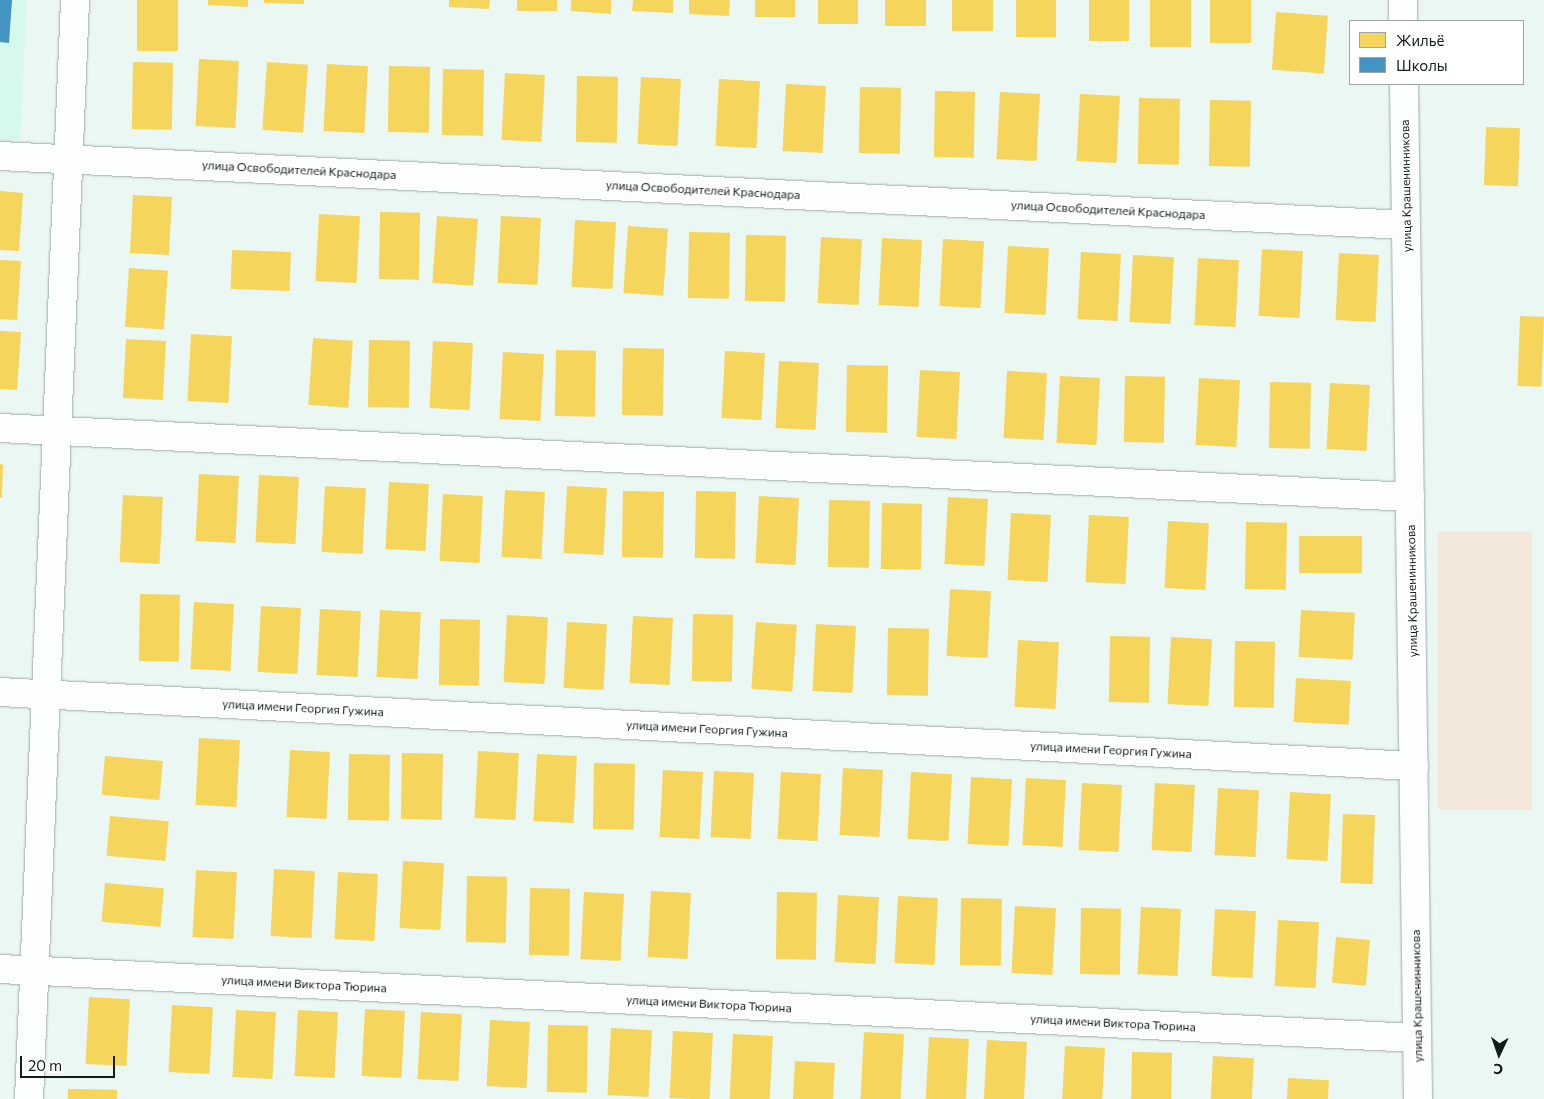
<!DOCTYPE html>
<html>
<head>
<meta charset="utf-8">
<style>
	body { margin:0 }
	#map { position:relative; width:1544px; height:1099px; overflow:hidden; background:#ebf7f3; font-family:Commissioner,sans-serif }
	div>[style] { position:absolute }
	.built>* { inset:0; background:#d7f8ec }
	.green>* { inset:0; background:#f4e8dd; transform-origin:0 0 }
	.homes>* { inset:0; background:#f6d55c; transform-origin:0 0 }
	.schools>* { inset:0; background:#4393c3 }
	.roads { filter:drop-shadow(0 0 1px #9eaaa6) drop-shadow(0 0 1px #9eaaa6) }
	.street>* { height:28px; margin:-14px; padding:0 14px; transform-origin:14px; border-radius:14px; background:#fcfefd }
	span { translate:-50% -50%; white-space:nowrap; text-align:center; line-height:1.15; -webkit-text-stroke:5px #fff; paint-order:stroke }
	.street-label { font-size:12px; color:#101f1a }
	.legend { position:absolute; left:1349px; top:20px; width:175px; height:65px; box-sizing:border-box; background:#fff; border:1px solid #9fa5a3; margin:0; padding:6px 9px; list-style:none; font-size:15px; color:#101f1a }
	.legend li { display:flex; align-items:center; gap:10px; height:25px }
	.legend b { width:25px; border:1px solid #9fa5a3 }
	.north { position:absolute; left:1474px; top:1029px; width:50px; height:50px; -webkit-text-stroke:4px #fff; paint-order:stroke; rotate:183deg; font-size:14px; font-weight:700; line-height:20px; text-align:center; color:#101f1a }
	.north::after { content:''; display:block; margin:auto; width:18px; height:22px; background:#101f1a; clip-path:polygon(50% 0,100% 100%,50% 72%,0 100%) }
	.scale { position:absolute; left:20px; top:1056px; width:95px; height:22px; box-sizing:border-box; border:2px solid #101f1a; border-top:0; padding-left:6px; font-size:15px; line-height:18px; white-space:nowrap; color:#101f1a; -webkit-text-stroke:4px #fff; paint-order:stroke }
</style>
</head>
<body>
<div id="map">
	<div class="built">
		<div style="clip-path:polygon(0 0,27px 0,20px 141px,0 140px)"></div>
	</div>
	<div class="green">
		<div style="left:1438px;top:531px;width:94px;height:279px"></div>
	</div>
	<div class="homes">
		<div style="left:137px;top:0;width:41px;height:51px"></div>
		<div style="clip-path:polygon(208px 0,248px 0,248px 7px,208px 5px)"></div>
		<div style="clip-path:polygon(264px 0,304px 0,304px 4px,264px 3px)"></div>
		<div style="clip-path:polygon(449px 0,490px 0,489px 9px,449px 7px)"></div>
		<div style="left:517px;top:0;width:40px;height:11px"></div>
		<div style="clip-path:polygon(571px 0,611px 0,611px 14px,571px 11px)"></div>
		<div style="clip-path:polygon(633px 0,673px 0,673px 13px,632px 11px)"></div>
		<div style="clip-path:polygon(689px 0,730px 0,729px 16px,689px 14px)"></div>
		<div style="left:755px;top:0;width:40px;height:17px"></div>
		<div style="left:818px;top:0;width:40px;height:24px"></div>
		<div style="left:885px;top:0;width:41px;height:26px"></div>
		<div style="left:952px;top:0;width:41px;height:31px"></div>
		<div style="left:1016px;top:0;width:40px;height:37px"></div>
		<div style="left:1089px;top:0;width:40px;height:41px"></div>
		<div style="left:1150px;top:0;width:41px;height:47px"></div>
		<div style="left:1210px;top:0;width:41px;height:43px"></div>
		<div style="left:1276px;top:12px;width:52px;height:58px;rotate:4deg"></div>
		<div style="left:199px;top:59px;width:40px;height:67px;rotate:3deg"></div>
		<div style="left:133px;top:62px;width:40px;height:67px;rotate:1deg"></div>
		<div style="left:267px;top:62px;width:41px;height:68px;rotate:4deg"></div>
		<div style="left:327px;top:64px;width:41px;height:67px;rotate:3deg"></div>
		<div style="left:389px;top:66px;width:41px;height:66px;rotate:1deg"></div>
		<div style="left:443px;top:69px;width:41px;height:66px;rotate:1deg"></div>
		<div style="left:505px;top:73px;width:40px;height:67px;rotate:3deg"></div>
		<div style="left:577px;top:76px;width:41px;height:66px;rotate:1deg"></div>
		<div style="left:641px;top:77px;width:40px;height:67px;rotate:3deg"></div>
		<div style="left:719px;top:79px;width:41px;height:67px;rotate:3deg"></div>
		<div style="left:786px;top:84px;width:40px;height:67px;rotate:3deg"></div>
		<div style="left:860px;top:87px;width:41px;height:66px;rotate:1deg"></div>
		<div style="left:935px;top:91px;width:40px;height:66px;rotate:1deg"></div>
		<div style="left:1000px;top:92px;width:40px;height:67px;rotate:3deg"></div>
		<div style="left:1080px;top:94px;width:40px;height:67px;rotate:3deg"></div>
		<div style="left:1139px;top:98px;width:41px;height:66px;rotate:1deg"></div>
		<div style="left:1210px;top:100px;width:41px;height:66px;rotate:1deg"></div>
		<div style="left:1486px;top:127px;width:34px;height:58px;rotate:2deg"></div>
		<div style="clip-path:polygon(0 191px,23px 193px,19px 251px,0 250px)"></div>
		<div style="left:133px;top:195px;width:39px;height:58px;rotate:3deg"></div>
		<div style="left:380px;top:212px;width:40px;height:67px;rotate:1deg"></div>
		<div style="left:319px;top:214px;width:41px;height:67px;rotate:3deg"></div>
		<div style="left:437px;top:216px;width:41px;height:67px;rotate:4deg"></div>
		<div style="left:501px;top:216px;width:40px;height:67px;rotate:3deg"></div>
		<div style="left:575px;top:220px;width:41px;height:67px;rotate:3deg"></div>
		<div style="left:628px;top:226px;width:40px;height:67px;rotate:4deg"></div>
		<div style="left:689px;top:232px;width:41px;height:66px;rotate:1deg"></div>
		<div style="left:746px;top:235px;width:40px;height:66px;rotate:1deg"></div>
		<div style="left:821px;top:237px;width:41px;height:66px;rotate:3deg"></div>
		<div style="left:882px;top:238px;width:40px;height:67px;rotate:3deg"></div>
		<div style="left:943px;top:239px;width:41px;height:67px;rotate:3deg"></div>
		<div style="left:1008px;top:246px;width:41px;height:67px;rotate:3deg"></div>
		<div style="left:1262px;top:249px;width:41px;height:67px;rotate:3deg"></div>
		<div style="left:232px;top:250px;width:59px;height:39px;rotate:2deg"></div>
		<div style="left:1081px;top:252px;width:40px;height:67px;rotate:3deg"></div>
		<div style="left:1339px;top:253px;width:40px;height:67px;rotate:3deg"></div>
		<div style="left:1133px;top:255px;width:41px;height:67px;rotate:3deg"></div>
		<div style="left:1198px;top:258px;width:41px;height:67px;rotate:3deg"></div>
		<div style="clip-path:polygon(0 260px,21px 261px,17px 320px,0 319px)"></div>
		<div style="left:129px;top:268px;width:39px;height:59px;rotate:4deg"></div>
		<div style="left:1520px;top:316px;width:24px;height:70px;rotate:2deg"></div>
		<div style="clip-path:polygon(0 331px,21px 332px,17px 390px,0 389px)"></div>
		<div style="left:191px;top:334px;width:41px;height:67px;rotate:3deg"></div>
		<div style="left:313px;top:338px;width:40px;height:67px;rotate:4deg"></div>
		<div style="left:126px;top:339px;width:40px;height:59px;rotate:3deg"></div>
		<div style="left:369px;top:340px;width:41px;height:67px;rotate:1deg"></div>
		<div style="left:433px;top:341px;width:40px;height:67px;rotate:3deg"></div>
		<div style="left:623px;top:348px;width:41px;height:67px;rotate:1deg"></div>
		<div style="left:556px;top:350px;width:40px;height:66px;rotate:1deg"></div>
		<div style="left:725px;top:351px;width:40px;height:67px;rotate:3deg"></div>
		<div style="left:503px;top:352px;width:41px;height:67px;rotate:3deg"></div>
		<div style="left:779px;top:361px;width:40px;height:67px;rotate:3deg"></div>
		<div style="left:847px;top:365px;width:41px;height:67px;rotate:1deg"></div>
		<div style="left:920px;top:370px;width:40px;height:67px;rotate:3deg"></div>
		<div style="left:1007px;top:371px;width:40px;height:67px;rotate:3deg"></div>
		<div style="left:1060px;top:376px;width:40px;height:67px;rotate:3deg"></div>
		<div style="left:1125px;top:376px;width:40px;height:66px;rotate:1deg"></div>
		<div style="left:1199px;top:378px;width:41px;height:67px;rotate:3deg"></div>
		<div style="left:1270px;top:382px;width:41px;height:66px;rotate:1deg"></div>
		<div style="left:1330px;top:383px;width:40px;height:66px;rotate:3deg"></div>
		<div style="clip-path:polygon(0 464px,3px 465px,2px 498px,0 498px)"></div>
		<div style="left:199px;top:474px;width:40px;height:67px;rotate:3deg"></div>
		<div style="left:259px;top:475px;width:40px;height:67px;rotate:3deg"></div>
		<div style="left:389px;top:482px;width:40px;height:67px;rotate:3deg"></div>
		<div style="left:325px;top:486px;width:41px;height:66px;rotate:3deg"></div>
		<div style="left:567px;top:486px;width:40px;height:67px;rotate:3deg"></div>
		<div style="left:505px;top:490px;width:40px;height:67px;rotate:3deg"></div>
		<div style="left:623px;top:491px;width:41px;height:66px;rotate:1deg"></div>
		<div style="left:696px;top:491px;width:40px;height:67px;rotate:1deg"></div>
		<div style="left:443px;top:494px;width:40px;height:67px;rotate:3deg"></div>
		<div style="left:123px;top:495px;width:40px;height:67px;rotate:3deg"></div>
		<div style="left:759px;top:496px;width:40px;height:67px;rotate:3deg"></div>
		<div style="left:948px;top:497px;width:40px;height:67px;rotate:3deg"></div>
		<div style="left:829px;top:500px;width:41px;height:67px;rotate:1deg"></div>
		<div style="left:882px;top:503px;width:40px;height:66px;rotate:1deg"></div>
		<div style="left:1011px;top:513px;width:40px;height:67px;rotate:3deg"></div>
		<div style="left:1089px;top:515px;width:40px;height:67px;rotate:3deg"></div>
		<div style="left:1168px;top:521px;width:41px;height:67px;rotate:3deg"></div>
		<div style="left:1246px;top:522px;width:41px;height:67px;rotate:1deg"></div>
		<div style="left:1299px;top:536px;width:63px;height:37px"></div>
		<div style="left:950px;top:589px;width:41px;height:67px;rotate:3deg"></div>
		<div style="left:140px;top:594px;width:40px;height:67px;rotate:1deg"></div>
		<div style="left:194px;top:602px;width:40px;height:67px;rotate:3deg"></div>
		<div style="left:261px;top:606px;width:40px;height:66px;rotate:3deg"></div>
		<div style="left:320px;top:609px;width:41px;height:66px;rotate:3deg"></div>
		<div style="left:380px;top:610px;width:41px;height:67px;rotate:3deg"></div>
		<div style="left:1301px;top:610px;width:54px;height:47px;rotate:3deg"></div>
		<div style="left:693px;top:614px;width:40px;height:67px;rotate:1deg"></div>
		<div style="left:507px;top:615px;width:41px;height:67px;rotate:3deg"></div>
		<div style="left:633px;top:616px;width:40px;height:67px;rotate:3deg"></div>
		<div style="left:440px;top:619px;width:40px;height:66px;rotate:1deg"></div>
		<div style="left:567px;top:622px;width:40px;height:66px;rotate:3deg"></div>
		<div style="left:756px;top:622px;width:41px;height:67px;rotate:4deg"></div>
		<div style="left:816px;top:624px;width:40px;height:67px;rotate:3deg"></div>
		<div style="left:888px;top:628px;width:41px;height:67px;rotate:1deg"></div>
		<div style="left:1110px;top:636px;width:40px;height:66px;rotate:1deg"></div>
		<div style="left:1171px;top:637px;width:41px;height:67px;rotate:3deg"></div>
		<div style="left:1018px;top:640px;width:41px;height:67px;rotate:3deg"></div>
		<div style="left:1235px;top:641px;width:40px;height:66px;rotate:1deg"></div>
		<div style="left:1296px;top:678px;width:55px;height:44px;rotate:3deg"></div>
		<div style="left:199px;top:738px;width:41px;height:67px;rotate:3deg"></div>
		<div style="left:290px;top:750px;width:40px;height:67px;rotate:3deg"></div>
		<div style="left:478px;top:751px;width:41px;height:67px;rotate:3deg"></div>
		<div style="left:402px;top:753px;width:41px;height:66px;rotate:1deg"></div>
		<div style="left:349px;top:754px;width:41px;height:66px;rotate:1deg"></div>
		<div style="left:537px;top:754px;width:40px;height:67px;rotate:3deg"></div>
		<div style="left:105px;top:756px;width:58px;height:39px;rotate:5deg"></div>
		<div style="left:594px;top:763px;width:41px;height:66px;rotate:1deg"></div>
		<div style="left:843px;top:768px;width:40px;height:67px;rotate:3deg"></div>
		<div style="left:663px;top:770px;width:40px;height:67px;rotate:3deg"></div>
		<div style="left:714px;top:771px;width:40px;height:66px;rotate:3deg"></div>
		<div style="left:781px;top:772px;width:40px;height:67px;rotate:3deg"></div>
		<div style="left:911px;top:772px;width:41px;height:67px;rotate:3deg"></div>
		<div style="left:971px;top:777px;width:41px;height:67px;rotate:3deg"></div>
		<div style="left:1026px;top:778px;width:40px;height:67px;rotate:3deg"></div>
		<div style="left:1082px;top:783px;width:40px;height:67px;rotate:3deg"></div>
		<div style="left:1155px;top:783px;width:40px;height:67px;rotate:3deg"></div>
		<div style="left:1218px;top:788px;width:41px;height:67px;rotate:3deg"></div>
		<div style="left:1290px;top:792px;width:41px;height:67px;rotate:3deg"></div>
		<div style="left:1343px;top:814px;width:32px;height:69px;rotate:2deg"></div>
		<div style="left:110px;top:816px;width:59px;height:40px;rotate:5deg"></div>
		<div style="left:403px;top:861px;width:41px;height:67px;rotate:3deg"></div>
		<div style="left:274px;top:869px;width:41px;height:67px;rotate:3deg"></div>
		<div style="left:196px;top:870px;width:41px;height:67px;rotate:3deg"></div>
		<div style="left:338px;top:872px;width:40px;height:67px;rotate:3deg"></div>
		<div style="left:467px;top:876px;width:40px;height:66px;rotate:1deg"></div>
		<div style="left:105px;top:883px;width:59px;height:39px;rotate:5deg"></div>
		<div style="left:530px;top:888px;width:40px;height:67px;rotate:1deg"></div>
		<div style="left:651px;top:891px;width:40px;height:66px;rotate:3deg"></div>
		<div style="left:584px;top:892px;width:40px;height:67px;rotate:3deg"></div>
		<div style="left:777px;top:892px;width:40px;height:67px;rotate:1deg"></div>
		<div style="left:838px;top:895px;width:41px;height:67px;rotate:3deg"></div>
		<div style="left:898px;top:896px;width:40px;height:67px;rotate:3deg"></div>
		<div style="left:961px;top:898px;width:41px;height:67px;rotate:1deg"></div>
		<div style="left:1015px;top:906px;width:41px;height:67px;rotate:3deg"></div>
		<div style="left:1141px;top:907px;width:40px;height:67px;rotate:3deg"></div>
		<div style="left:1081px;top:908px;width:40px;height:66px;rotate:1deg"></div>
		<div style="left:1215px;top:909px;width:41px;height:67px;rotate:3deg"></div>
		<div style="left:1278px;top:920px;width:41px;height:66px;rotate:3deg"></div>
		<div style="left:1336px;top:937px;width:34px;height:46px;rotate:5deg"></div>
		<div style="left:89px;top:997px;width:41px;height:67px;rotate:3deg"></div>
		<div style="left:172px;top:1005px;width:41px;height:67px;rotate:3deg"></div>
		<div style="left:365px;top:1009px;width:40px;height:67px;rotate:3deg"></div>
		<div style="left:236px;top:1010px;width:40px;height:67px;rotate:3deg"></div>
		<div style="left:298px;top:1010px;width:40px;height:66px;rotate:3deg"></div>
		<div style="left:421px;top:1012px;width:41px;height:67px;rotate:3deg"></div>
		<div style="left:490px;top:1020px;width:40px;height:66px;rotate:3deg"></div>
		<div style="left:548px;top:1025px;width:40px;height:67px;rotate:1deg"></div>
		<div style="left:611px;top:1028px;width:41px;height:67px;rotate:3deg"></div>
		<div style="left:673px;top:1031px;width:40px;height:67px;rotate:3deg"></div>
		<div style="left:864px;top:1032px;width:40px;height:67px;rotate:3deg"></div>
		<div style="left:733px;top:1034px;width:40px;height:65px;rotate:3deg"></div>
		<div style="left:929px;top:1037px;width:40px;height:62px;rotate:3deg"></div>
		<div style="left:987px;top:1040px;width:40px;height:59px;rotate:3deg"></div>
		<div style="left:1065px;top:1046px;width:40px;height:53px;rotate:3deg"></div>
		<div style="left:1132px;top:1052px;width:40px;height:47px;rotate:1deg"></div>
		<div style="left:1213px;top:1056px;width:41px;height:43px;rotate:3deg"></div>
		<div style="left:795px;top:1061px;width:40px;height:38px;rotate:3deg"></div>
		<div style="left:1288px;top:1078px;width:41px;height:21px;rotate:3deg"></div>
		<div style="left:68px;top:1089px;width:49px;height:10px;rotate:1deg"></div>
	</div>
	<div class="schools">
		<div style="clip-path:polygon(0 0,12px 0,9px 43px,0 42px)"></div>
	</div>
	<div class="roads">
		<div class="street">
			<div style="left:1403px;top:0;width:21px;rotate:90deg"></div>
			<div style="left:1404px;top:84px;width:1015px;rotate:89.21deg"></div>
			<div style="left:0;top:156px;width:1408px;rotate:2.81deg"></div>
			<div style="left:0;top:428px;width:1412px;rotate:2.8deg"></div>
			<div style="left:0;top:692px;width:1416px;rotate:3deg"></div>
			<div style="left:0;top:969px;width:1419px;rotate:2.79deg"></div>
			<div style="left:29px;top:1099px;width:1100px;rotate:-87.6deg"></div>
		</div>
	</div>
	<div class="street-label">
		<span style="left:299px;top:170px;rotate:3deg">улица Освободителей Краснодара</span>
		<span style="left:1406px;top:186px;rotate:-91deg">улица Крашенинникова</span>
		<span style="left:703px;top:190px;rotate:3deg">улица Освободителей Краснодара</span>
		<span style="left:1108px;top:210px;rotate:3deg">улица Освободителей Краснодара</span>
		<span style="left:1412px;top:591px;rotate:-91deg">улица Крашенинникова</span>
		<span style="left:303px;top:708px;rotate:3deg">улица имени Георгия Гужина</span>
		<span style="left:707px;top:729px;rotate:3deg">улица имени Георгия Гужина</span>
		<span style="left:1111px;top:750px;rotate:3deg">улица имени Георгия Гужина</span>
		<span style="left:304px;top:984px;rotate:3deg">улица имени Виктора Тюрина</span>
		<span style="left:1417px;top:996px;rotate:-91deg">улица Крашенинникова</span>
		<span style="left:709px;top:1004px;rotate:3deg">улица имени Виктора Тюрина</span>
		<span style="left:1113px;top:1023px;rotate:3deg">улица имени Виктора Тюрина</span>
	</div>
	<ul class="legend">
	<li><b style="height:14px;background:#f6d55c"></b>Жильё</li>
	<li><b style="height:14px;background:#4393c3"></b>Школы</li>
	</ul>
	<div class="north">С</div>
	<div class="scale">20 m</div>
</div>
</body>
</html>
